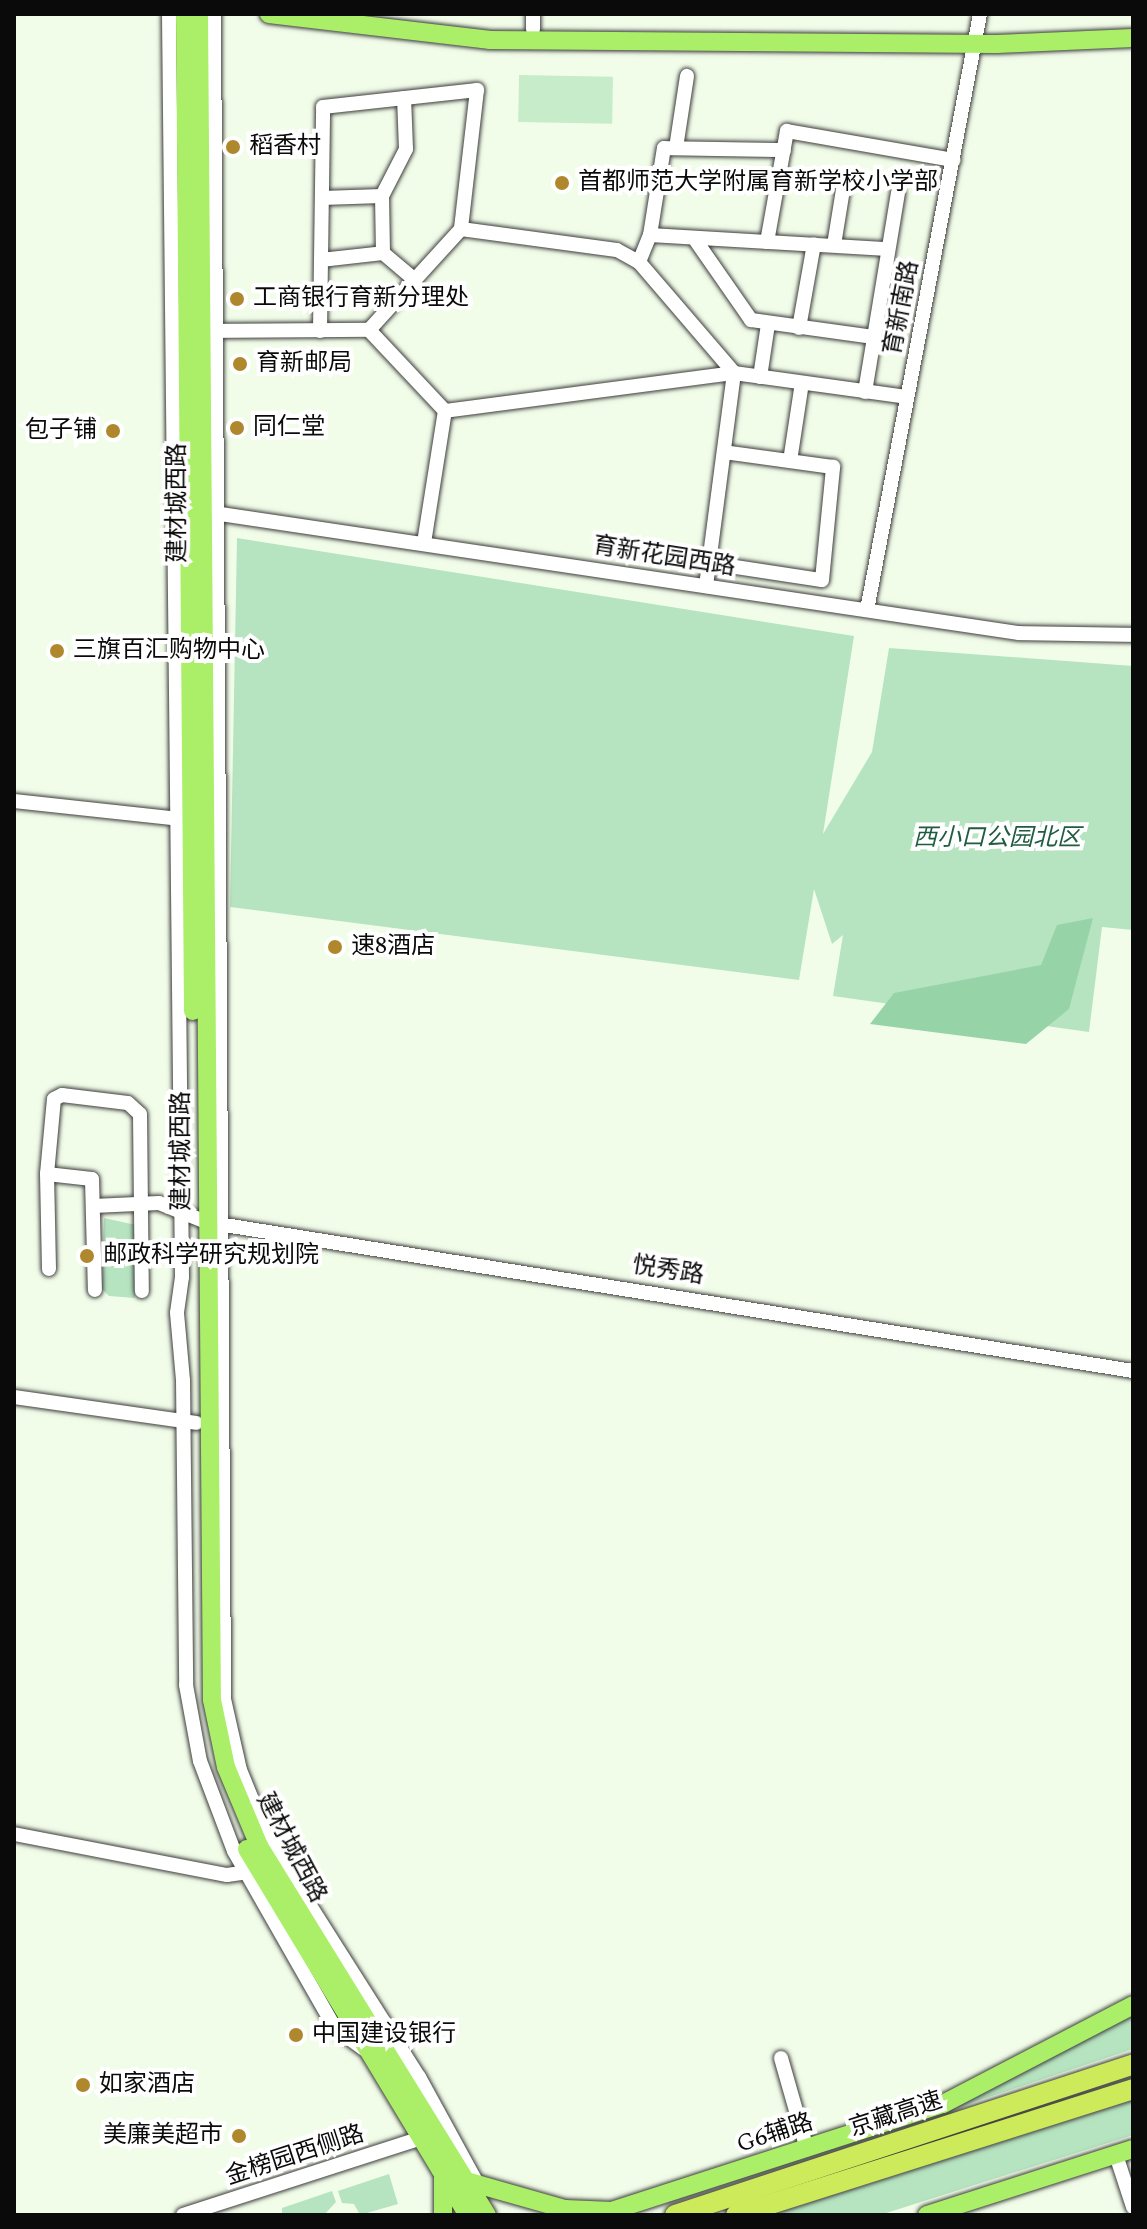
<!DOCTYPE html>
<html>
<head>
<meta charset="utf-8">
<style>
	body { margin:0 }
	#map { position:relative; width:1147px; height:2229px; overflow:hidden; background:#f2fde9; font-family:Spectral,"Noto Sans SC",serif }
	div>[style] { position:absolute }
	.green>* { inset:0; background:#b6e4c0 }
	.forest>* { inset:0; background:#96d4a8 }
	.pitch>* { inset:0; background:#c7ecca; transform-origin:0 0 }
	.roads { filter:drop-shadow(0 0 2px #3d3d3d) drop-shadow(0 0 2px #3d3d3d) }
	.minor>* { height:14px; margin:-7px; padding:0 7px; transform-origin:7px; border-radius:7px; background:#fff }
	.major>* { height:18px; margin:-9px; padding:0 9px; transform-origin:9px; border-radius:9px; background:#abef68 }
	.highway>* { height:20px; margin:-10px; padding:0 10px; transform-origin:10px; border-radius:10px; background:#cdea5b }
	.dots>* { width:22px; height:22px; translate:-50% -50%; box-sizing:border-box; border:4px solid #fff; border-radius:50% }
	span { translate:-50% -50%; white-space:nowrap; text-align:center; line-height:1.15; -webkit-text-stroke:8px #fff; paint-order:stroke }
	.poi-label { font-size:24px; color:#0a0a0a }
	.left { translate:0 -50%; text-align:left }
	.right { translate:-100% -50%; text-align:right }
	.street-label { font-size:24px; color:#0a0a0a }
	.park-label { font-size:24px; color:#205c40; font-style:italic }
	.frame { position:absolute; inset:0; border:16px solid #0a0a0a; pointer-events:none }
</style>
</head>
<body>
<div id="map">
	<div class="green">
		<div style="clip-path:polygon(237px 538px,854px 636px,823px 834px,872px 752px,889px 648px,1133px 666px,1133px 930px,1102px 927px,1089px 1032px,833px 996px,843px 935px,832px 944px,814px 889px,799px 980px,230px 907px)"></div>
		<div style="clip-path:polygon(104px 1218px,136px 1225px,135px 1298px,109px 1296px,102px 1289px)"></div>
		<div style="clip-path:polygon(1133px 2010px,1133px 2049px,956px 2108px,1083px 2033px)"></div>
		<div style="clip-path:polygon(1133px 2100px,1133px 2135px,880px 2215px,771px 2215px)"></div>
		<div style="clip-path:polygon(389px 2174px,398px 2204px,360px 2215px,354px 2204px,342px 2203px,338px 2191px)"></div>
		<div style="clip-path:polygon(332px 2191px,336px 2202px,324px 2215px,282px 2215px,282px 2208px)"></div>
	</div>
	<div class="forest">
		<div style="clip-path:polygon(1093px 918px,1069px 1009px,1026px 1044px,870px 1024px,894px 993px,1041px 965px,1057px 925px)"></div>
	</div>
	<div class="pitch">
		<div style="left:519px;top:75px;width:94px;height:47px;rotate:1deg"></div>
	</div>
	<div class="roads">
		<div class="minor">
			<div style="left:169px;top:14px;width:1263px;rotate:89.41deg"></div>
			<div style="left:182px;top:1277px;width:36px;rotate:98deg"></div>
			<div style="left:177px;top:1313px;width:67px;rotate:84.9deg"></div>
			<div style="left:183px;top:1380px;width:305px;rotate:89.4deg"></div>
			<div style="left:186px;top:1685px;width:77px;rotate:79.6deg"></div>
			<div style="left:200px;top:1761px;width:96px;rotate:69.3deg"></div>
			<div style="left:234px;top:1851px;width:204px;rotate:60.3deg"></div>
			<div style="left:335px;top:2028px;width:41px;rotate:36deg"></div>
			<div style="left:214px;top:14px;width:1685px;rotate:89.66deg"></div>
			<div style="left:224px;top:1699px;width:73px;rotate:77.3deg"></div>
			<div style="left:240px;top:1770px;width:77px;rotate:67.8deg"></div>
			<div style="left:269px;top:1841px;width:280px;rotate:57.6deg"></div>
			<div style="left:419px;top:2077px;width:119px;rotate:61.3deg"></div>
			<div style="left:533px;top:14px;width:15px;rotate:90deg"></div>
			<div style="left:676px;top:148px;width:73px;rotate:-81.3deg"></div>
			<div style="left:382px;top:196px;width:53px;rotate:-62.9deg"></div>
			<div style="left:406px;top:149px;width:51px;rotate:-92.2deg"></div>
			<div style="left:650px;top:235px;width:88px;rotate:-80.9deg"></div>
			<div style="left:664px;top:148px;width:120px;rotate:1deg"></div>
			<div style="left:694px;top:238px;width:100px;rotate:55.2deg"></div>
			<div style="left:751px;top:320px;width:124px;rotate:7.9deg"></div>
			<div style="left:767px;top:242px;width:113px;rotate:-79.8deg"></div>
			<div style="left:787px;top:131px;width:169px;rotate:9.9deg"></div>
			<div style="left:834px;top:245px;width:63px;rotate:-80.8deg"></div>
			<div style="left:383px;top:253px;width:42px;rotate:40.2deg"></div>
			<div style="left:321px;top:260px;width:62px;rotate:-6.4deg"></div>
			<div style="left:383px;top:253px;width:57px;rotate:-91deg"></div>
			<div style="left:382px;top:196px;width:60px;rotate:178.1deg"></div>
			<div style="left:639px;top:262px;width:29px;rotate:-68deg"></div>
			<div style="left:650px;top:235px;width:238px;rotate:3.4deg"></div>
			<div style="left:799px;top:328px;width:85px;rotate:-79.9deg"></div>
			<div style="left:369px;top:330px;width:137px;rotate:-47.7deg"></div>
			<div style="left:461px;top:229px;width:157px;rotate:7.7deg"></div>
			<div style="left:617px;top:250px;width:25px;rotate:29deg"></div>
			<div style="left:639px;top:262px;width:146px;rotate:49.4deg"></div>
			<div style="left:734px;top:373px;width:174px;rotate:7.9deg"></div>
			<div style="left:206px;top:331px;width:163px;rotate:-0.4deg"></div>
			<div style="left:369px;top:330px;width:111px;rotate:46.8deg"></div>
			<div style="left:445px;top:411px;width:291px;rotate:-7.5deg"></div>
			<div style="left:734px;top:373px;width:215px;rotate:97.5deg"></div>
			<div style="left:320px;top:331px;width:224px;rotate:-89.2deg"></div>
			<div style="left:323px;top:107px;width:155px;rotate:-6.3deg"></div>
			<div style="left:477px;top:90px;width:140px;rotate:96.6deg"></div>
			<div style="left:760px;top:377px;width:54px;rotate:-81.4deg"></div>
			<div style="left:865px;top:392px;width:202px;rotate:-80.6deg"></div>
			<div style="left:790px;top:461px;width:79px;rotate:-81.3deg"></div>
			<div style="left:207px;top:512px;width:821px;rotate:8.48deg"></div>
			<div style="left:1019px;top:633px;width:114px;rotate:1deg"></div>
			<div style="left:424px;top:543px;width:134px;rotate:-81deg"></div>
			<div style="left:709px;top:563px;width:114px;rotate:8.6deg"></div>
			<div style="left:822px;top:580px;width:114px;rotate:-84.4deg"></div>
			<div style="left:833px;top:467px;width:110px;rotate:-172.2deg"></div>
			<div style="left:867px;top:610px;width:607px;rotate:-79.26deg"></div>
			<div style="left:14px;top:801px;width:175px;rotate:6.2deg"></div>
			<div style="left:47px;top:1174px;width:45px;rotate:6.3deg"></div>
			<div style="left:92px;top:1179px;width:111px;rotate:88.5deg"></div>
			<div style="left:93px;top:1206px;width:66px;rotate:-2.6deg"></div>
			<div style="left:159px;top:1203px;width:51px;rotate:22deg"></div>
			<div style="left:206px;top:1222px;width:939px;rotate:9.13deg"></div>
			<div style="left:49px;top:1269px;width:95px;rotate:-91.2deg"></div>
			<div style="left:47px;top:1174px;width:75px;rotate:-84.7deg"></div>
			<div style="left:54px;top:1099px;width:9px;rotate:-27deg"></div>
			<div style="left:62px;top:1095px;width:66px;rotate:6.9deg"></div>
			<div style="left:128px;top:1103px;width:16px;rotate:43deg"></div>
			<div style="left:140px;top:1114px;width:177px;rotate:89.4deg"></div>
			<div style="left:14px;top:1397px;width:184px;rotate:8.1deg"></div>
			<div style="left:14px;top:1834px;width:217px;rotate:10.9deg"></div>
			<div style="left:227px;top:1875px;width:27px;rotate:-8deg"></div>
			<div style="left:781px;top:2058px;width:95px;rotate:74.1deg"></div>
			<div style="left:1116px;top:2155px;width:55px;rotate:71.9deg"></div>
			<div style="left:183px;top:2215px;width:250px;rotate:-17.9deg"></div>
		</div>
		<div class="major">
			<div style="left:185px;top:14px;width:997px;rotate:89.54deg"></div>
			<div style="left:199px;top:14px;width:1686px;rotate:89.56deg"></div>
			<div style="left:212px;top:1700px;width:68px;rotate:78.2deg"></div>
			<div style="left:226px;top:1767px;width:86px;rotate:67.3deg"></div>
			<div style="left:259px;top:1846px;width:434px;rotate:58.3deg"></div>
			<div style="left:269px;top:14px;width:223px;rotate:6.7deg"></div>
			<div style="left:490px;top:40px;width:507px;rotate:0.45deg"></div>
			<div style="left:997px;top:44px;width:136px;rotate:-2.5deg"></div>
			<div style="left:247px;top:1849px;width:428px;rotate:58.9deg"></div>
			<div style="left:466px;top:2181px;width:103px;rotate:15.8deg"></div>
			<div style="left:565px;top:2209px;width:47px;rotate:2.4deg"></div>
			<div style="left:443px;top:2215px;width:37px;rotate:-90deg"></div>
			<div style="left:599px;top:2215px;width:361px;rotate:-17.9deg"></div>
			<div style="left:943px;top:2104px;width:214px;rotate:-27.5deg"></div>
			<div style="left:927px;top:2215px;width:216px;rotate:-17.8deg"></div>
		</div>
		<div class="highway">
			<div style="left:675px;top:2215px;width:482px;rotate:-18.2deg"></div>
			<div style="left:736px;top:2215px;width:417px;rotate:-17.6deg"></div>
		</div>
	</div>
	<div class="dots">
		<div style="left:233px;top:147px;background:#af872d"></div>
		<div style="left:562px;top:183px;background:#af872d"></div>
		<div style="left:237px;top:299px;background:#af872d"></div>
		<div style="left:240px;top:364px;background:#af872d"></div>
		<div style="left:237px;top:428px;background:#af872d"></div>
		<div style="left:113px;top:431px;background:#af872d"></div>
		<div style="left:57px;top:651px;background:#af872d"></div>
		<div style="left:335px;top:947px;background:#af872d"></div>
		<div style="left:87px;top:1256px;background:#af872d"></div>
		<div style="left:296px;top:2035px;background:#af872d"></div>
		<div style="left:83px;top:2085px;background:#af872d"></div>
		<div style="left:239px;top:2136px;background:#af872d"></div>
	</div>
	<div class="poi-label">
		<span class="left" style="left:249px;top:147px">稻香村</span>
		<span class="left" style="left:578px;top:183px">首都师范大学附属育新学校小学部</span>
		<span class="left" style="left:253px;top:299px">工商银行育新分理处</span>
		<span class="left" style="left:256px;top:364px">育新邮局</span>
		<span class="left" style="left:253px;top:428px">同仁堂</span>
		<span class="right" style="left:97px;top:431px">包子铺</span>
		<span class="left" style="left:73px;top:651px">三旗百汇购物中心</span>
		<span class="left" style="left:351px;top:947px">速8酒店</span>
		<span class="left" style="left:103px;top:1256px">邮政科学研究规划院</span>
		<span class="left" style="left:312px;top:2035px">中国建设银行</span>
		<span class="left" style="left:99px;top:2085px">如家酒店</span>
		<span class="right" style="left:223px;top:2136px">美廉美超市</span>
	</div>
	<div class="street-label">
		<span style="left:902px;top:308px;rotate:-79deg">育新南路</span>
		<span style="left:178px;top:503px;rotate:-90deg">建材城西路</span>
		<span style="left:664px;top:557px;rotate:9deg">育新花园西路</span>
		<span style="left:182px;top:1151px;rotate:-90deg">建材城西路</span>
		<span style="left:668px;top:1271px;rotate:9deg">悦秀路</span>
		<span style="left:291px;top:1848px;rotate:62deg">建材城西路</span>
		<span style="left:896px;top:2115px;rotate:-18deg">京藏高速</span>
		<span style="left:775px;top:2134px;rotate:-18deg">G6辅路</span>
		<span style="left:295px;top:2156px;rotate:-18deg">金榜园西侧路</span>
	</div>
	<div class="park-label">
		<span style="left:997px;top:839px">西小口公园北区</span>
	</div>
	<div class="frame"></div>
</div>
</body>
</html>
